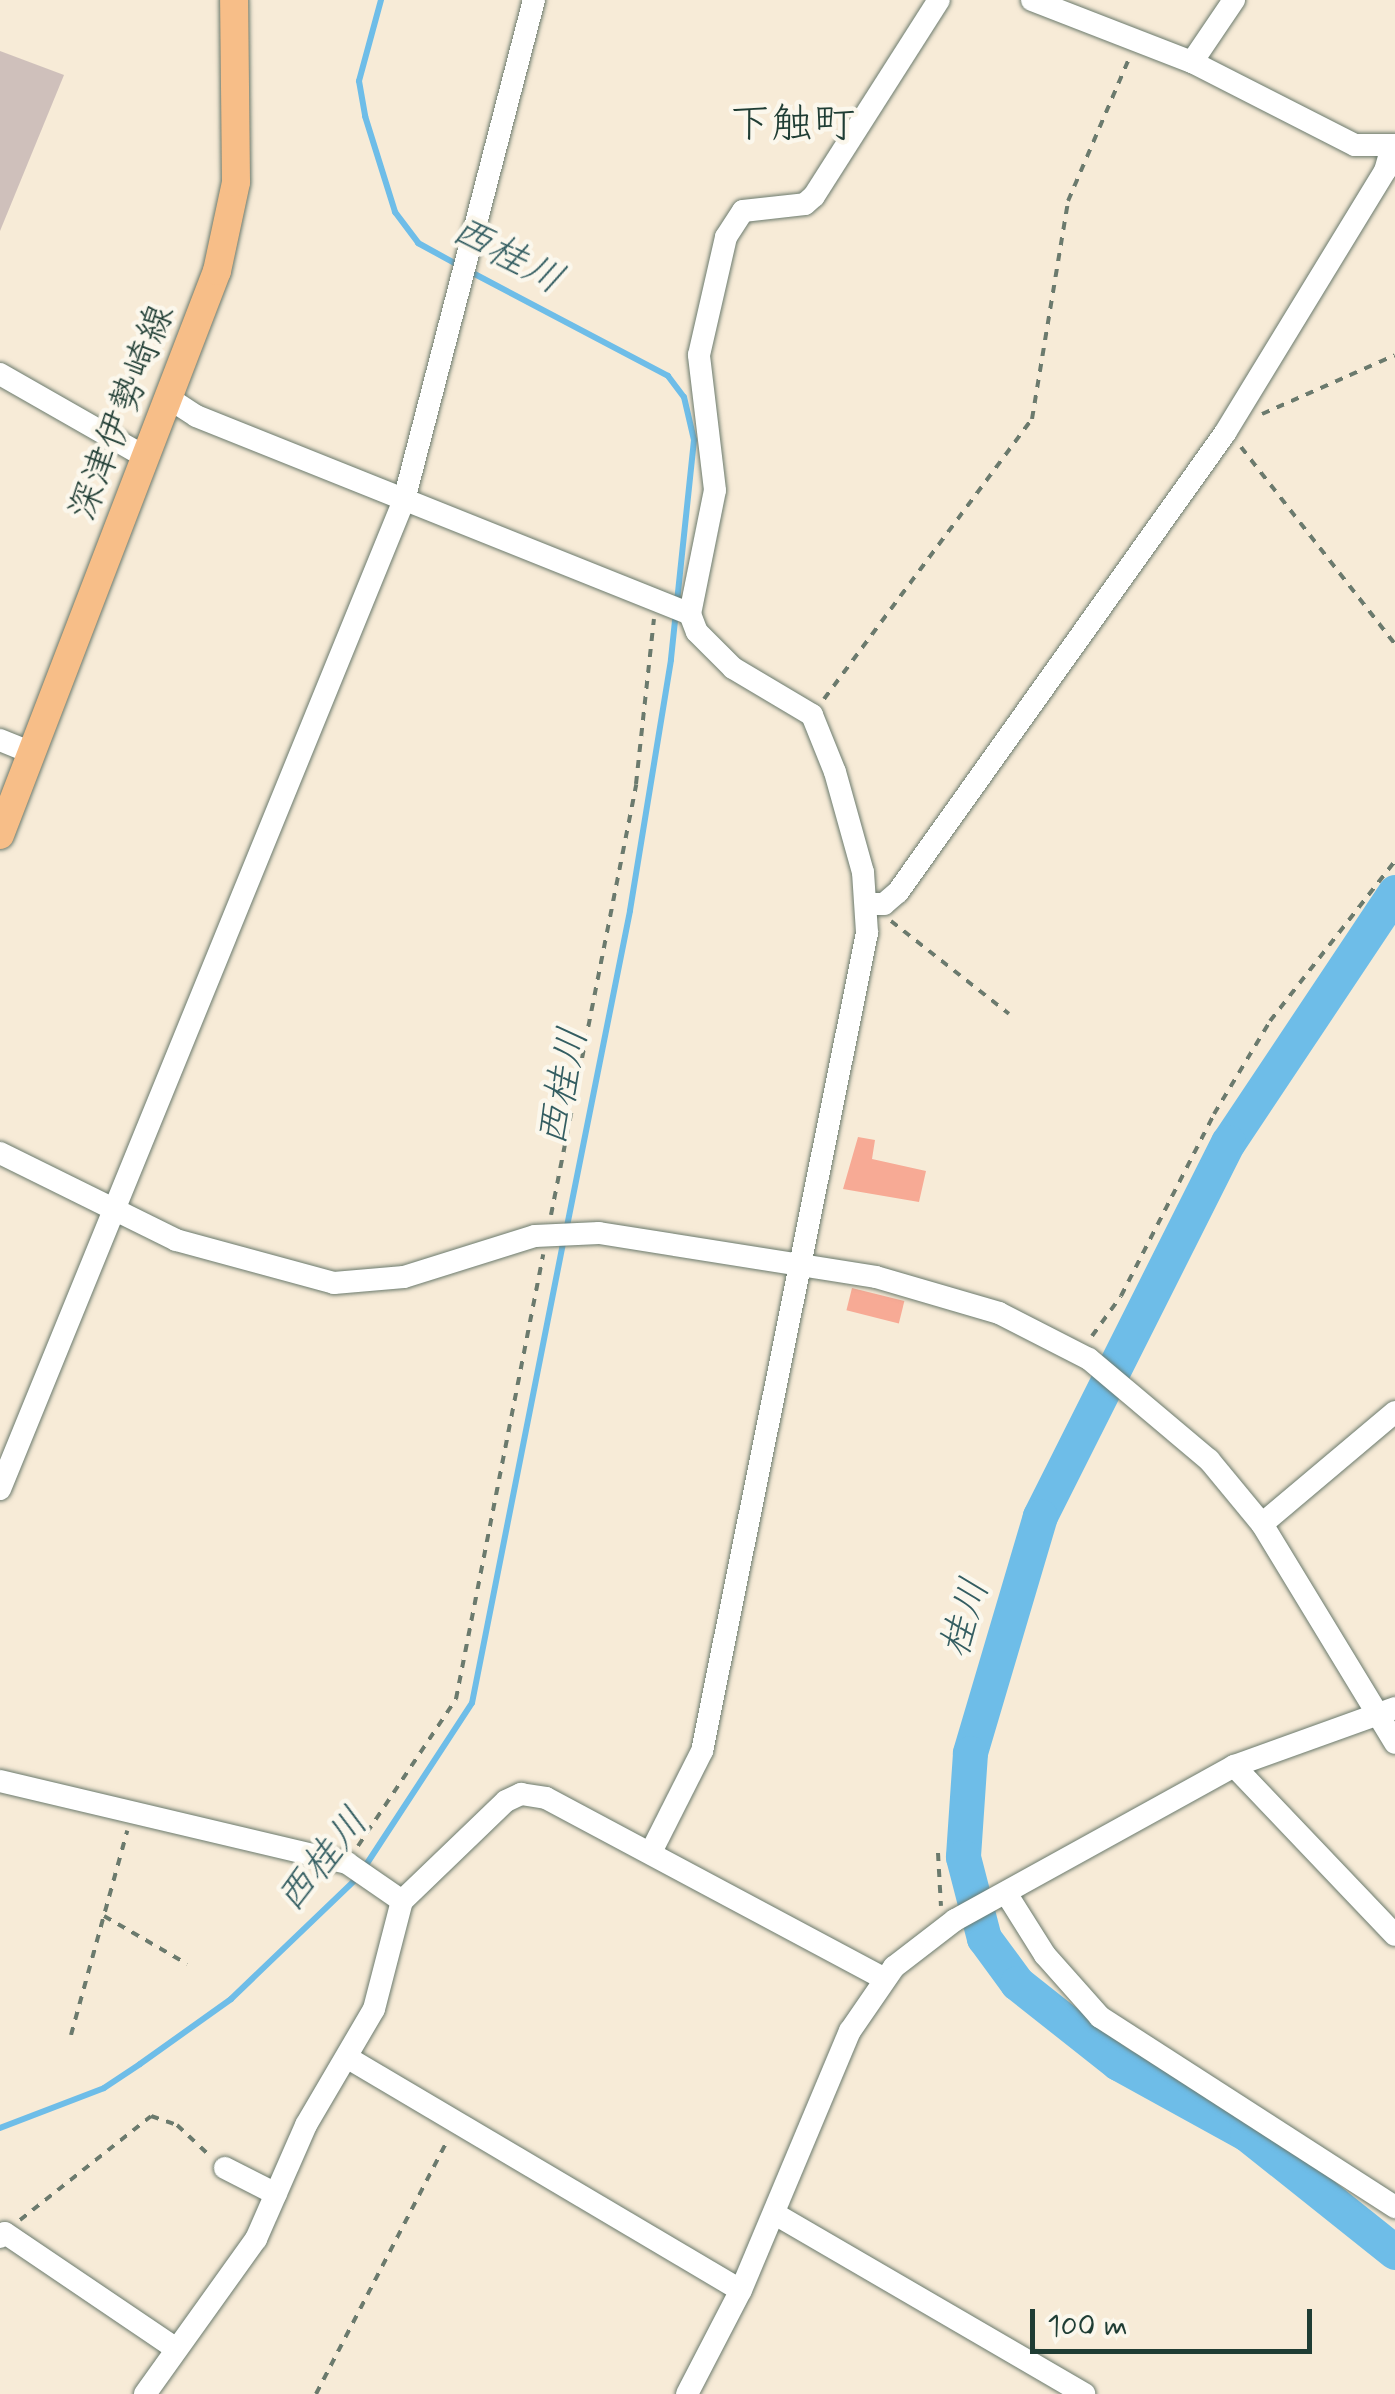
<!DOCTYPE html>
<html>
<head>
<meta charset="utf-8">
<style>
	body { margin:0 }
	#map { position:relative; width:1395px; height:2394px; overflow:hidden; background:#f7ebd7; font-family:Mynerve,"Klee One",sans-serif }
	div>[style] { position:absolute }
	.industrial>* { inset:0; background:#cfc0bb }
	.stream>* { height:6px; margin:-3px; padding:0 3px; transform-origin:3px; border-radius:3px; background:#6ebde8 }
	.river>* { height:35px; margin:-17.5px; padding:0 17.5px; transform-origin:17.5px; border-radius:17.5px; background:#6ebde8 }
	.building>* { inset:0; background:#f7aa95; transform-origin:0 0 }
	.path>* { height:4px; margin-top:-2px; transform-origin:0; background:repeating-linear-gradient(90deg,#6b7a6d 0 8px,transparent 0 16px) }
	.roads { filter:drop-shadow(0 0 2px #6b7a6d) drop-shadow(0 0 2px #6b7a6d) }
	.minor>* { height:22px; margin:-11px; padding:0 11px; transform-origin:11px; border-radius:11px; background:#fff }
	.major>* { height:28px; margin:-14px; padding:0 14px; transform-origin:14px; border-radius:14px; background:#f7be88 }
	span { translate:-50% -50%; white-space:nowrap; text-align:center; line-height:1.15; -webkit-text-stroke:9px #fbf7ec; paint-order:stroke }
	.street-label { font-size:38px; color:#1f3d34 }
	.water-label { font-size:40px; color:#335d61; font-style:italic }
	.quarter-label { font-size:42px; color:#1f3d34 }
	.scale { position:absolute; left:1030px; top:2309px; width:282px; height:45px; box-sizing:border-box; border:5px solid #1f3d34; border-top:0; padding-left:12px; font-size:30px; line-height:35px; white-space:nowrap; color:#1f3d34; -webkit-text-stroke:8px #fbf7ec; paint-order:stroke }
</style>
</head>
<body>
<div id="map">
	<div class="industrial">
		<div style="clip-path:polygon(0 51px,64px 75px,0 231px)"></div>
	</div>
	<div class="stream">
		<div style="left:381px;top:0;width:84px;rotate:105.2deg"></div>
		<div style="left:359px;top:81px;width:36px;rotate:80deg"></div>
		<div style="left:365px;top:116px;width:101px;rotate:72.6deg"></div>
		<div style="left:395px;top:212px;width:39px;rotate:53deg"></div>
		<div style="left:418px;top:243px;width:46px;rotate:28.8deg"></div>
		<div style="left:469px;top:271px;width:225px;rotate:27.8deg"></div>
		<div style="left:668px;top:376px;width:26px;rotate:53deg"></div>
		<div style="left:684px;top:397px;width:44px;rotate:76.9deg"></div>
		<div style="left:694px;top:440px;width:221px;rotate:96deg"></div>
		<div style="left:671px;top:660px;width:254px;rotate:99.3deg"></div>
		<div style="left:630px;top:911px;width:325px;rotate:101.3deg"></div>
		<div style="left:364px;top:1868px;width:197px;rotate:-56.8deg"></div>
		<div style="left:472px;top:1703px;width:470px;rotate:-78.8deg"></div>
		<div style="left:0;top:2128px;width:111px;rotate:-21deg"></div>
		<div style="left:104px;top:2088px;width:43px;rotate:-33.7deg"></div>
		<div style="left:140px;top:2064px;width:112px;rotate:-35.5deg"></div>
		<div style="left:231px;top:1999px;width:175px;rotate:-43.8deg"></div>
	</div>
	<div class="river">
		<div style="left:1395px;top:892px;width:301px;rotate:123.7deg"></div>
		<div style="left:1228px;top:1142px;width:419px;rotate:116.7deg"></div>
		<div style="left:1040px;top:1516px;width:247px;rotate:106.5deg"></div>
		<div style="left:970px;top:1753px;width:104px;rotate:93.9deg"></div>
		<div style="left:963px;top:1857px;width:84px;rotate:75.5deg"></div>
		<div style="left:984px;top:1938px;width:56px;rotate:53.7deg"></div>
		<div style="left:1017px;top:1983px;width:129px;rotate:38.4deg"></div>
		<div style="left:1118px;top:2063px;width:147px;rotate:28.8deg"></div>
		<div style="left:1247px;top:2134px;width:189px;rotate:38.6deg"></div>
	</div>
	<div class="building">
		<div style="clip-path:polygon(858px 1137px,875px 1140px,872px 1159px,926px 1171px,919px 1202px,843px 1189px)"></div>
		<div style="left:852px;top:1288px;width:54px;height:23px;rotate:14deg"></div>
	</div>
	<div class="path">
		<div style="left:1262px;top:414px;width:145px;rotate:-23.9deg"></div>
		<div style="left:1241px;top:447px;width:250px;rotate:52deg"></div>
		<div style="left:824px;top:699px;width:349px;rotate:-53.4deg"></div>
		<div style="left:1032px;top:419px;width:221px;rotate:-80.6deg"></div>
		<div style="left:1068px;top:201px;width:155px;rotate:-66.8deg"></div>
		<div style="left:891px;top:921px;width:150px;rotate:38.2deg"></div>
		<div style="left:551px;top:1215px;width:439px;rotate:-78.8deg"></div>
		<div style="left:636px;top:784px;width:166px;rotate:-83.8deg"></div>
		<div style="left:1092px;top:1336px;width:49px;rotate:-54.1deg"></div>
		<div style="left:1121px;top:1296px;width:204px;rotate:-62.9deg"></div>
		<div style="left:1214px;top:1114px;width:109px;rotate:-58.9deg"></div>
		<div style="left:1270px;top:1021px;width:203px;rotate:-52deg"></div>
		<div style="left:358px;top:1846px;width:177px;rotate:-56.3deg"></div>
		<div style="left:456px;top:1699px;width:453px;rotate:-78.9deg"></div>
		<div style="left:938px;top:1853px;width:53px;rotate:86.8deg"></div>
		<div style="left:104px;top:1916px;width:96px;rotate:30deg"></div>
		<div style="left:71px;top:2035px;width:212px;rotate:-74.6deg"></div>
		<div style="left:20px;top:2220px;width:167px;rotate:-38.4deg"></div>
		<div style="left:151px;top:2116px;width:28px;rotate:19deg"></div>
		<div style="left:177px;top:2125px;width:45px;rotate:43.2deg"></div>
		<div style="left:316px;top:2394px;width:287px;rotate:-62.6deg"></div>
	</div>
	<div class="roads">
		<div class="minor">
			<div style="left:1032px;top:0;width:172px;rotate:21.2deg"></div>
			<div style="left:1192px;top:62px;width:183px;rotate:27deg"></div>
			<div style="left:1355px;top:145px;width:40px"></div>
			<div style="left:1192px;top:62px;width:75px;rotate:-55.9deg"></div>
			<div style="left:0;top:374px;width:169px;rotate:29.7deg"></div>
			<div style="left:170px;top:399px;width:31px;rotate:33deg"></div>
			<div style="left:196px;top:416px;width:532px;rotate:21.84deg"></div>
			<div style="left:690px;top:614px;width:19px;rotate:69deg"></div>
			<div style="left:697px;top:632px;width:51px;rotate:45deg"></div>
			<div style="left:733px;top:668px;width:92px;rotate:30.7deg"></div>
			<div style="left:812px;top:715px;width:61px;rotate:68deg"></div>
			<div style="left:835px;top:772px;width:104px;rotate:74.4deg"></div>
			<div style="left:863px;top:872px;width:61px;rotate:86.2deg"></div>
			<div style="left:867px;top:933px;width:834px;rotate:101.4deg"></div>
			<div style="left:702px;top:1751px;width:113px;rotate:116.8deg"></div>
			<div style="left:690px;top:614px;width:126px;rotate:-78.6deg"></div>
			<div style="left:715px;top:490px;width:136px;rotate:-96.8deg"></div>
			<div style="left:699px;top:355px;width:121px;rotate:-77.1deg"></div>
			<div style="left:726px;top:237px;width:31px;rotate:-57deg"></div>
			<div style="left:743px;top:211px;width:62px;rotate:-6.4deg"></div>
			<div style="left:805px;top:204px;width:12px;rotate:-42deg"></div>
			<div style="left:814px;top:196px;width:232px;rotate:-57.5deg"></div>
			<div style="left:0;top:740px;width:35px;rotate:22deg"></div>
			<div style="left:870px;top:904px;width:14px"></div>
			<div style="left:884px;top:904px;width:18px;rotate:-41deg"></div>
			<div style="left:898px;top:892px;width:564px;rotate:-54.53deg"></div>
			<div style="left:1225px;top:433px;width:307px;rotate:-58.6deg"></div>
			<div style="left:1385px;top:171px;width:26px;rotate:-74deg"></div>
			<div style="left:0;top:1153px;width:196px;rotate:26.3deg"></div>
			<div style="left:176px;top:1240px;width:164px;rotate:15.2deg"></div>
			<div style="left:334px;top:1283px;width:70px;rotate:-4.9deg"></div>
			<div style="left:404px;top:1277px;width:137px;rotate:-17.4deg"></div>
			<div style="left:535px;top:1236px;width:64px;rotate:-2.7deg"></div>
			<div style="left:599px;top:1233px;width:280px;rotate:9deg"></div>
			<div style="left:876px;top:1277px;width:128px;rotate:16.3deg"></div>
			<div style="left:999px;top:1313px;width:101px;rotate:27.1deg"></div>
			<div style="left:1089px;top:1359px;width:157px;rotate:40.1deg"></div>
			<div style="left:1209px;top:1460px;width:83px;rotate:50.4deg"></div>
			<div style="left:1262px;top:1524px;width:256px;rotate:58.7deg"></div>
			<div style="left:0;top:1489px;width:1068px;rotate:-67.78deg"></div>
			<div style="left:404px;top:500px;width:517px;rotate:-75.43deg"></div>
			<div style="left:1262px;top:1524px;width:174px;rotate:-40.1deg"></div>
			<div style="left:1234px;top:1766px;width:233px;rotate:46.4deg"></div>
			<div style="left:0;top:1781px;width:357px;rotate:13.3deg"></div>
			<div style="left:347px;top:1863px;width:67px;rotate:34.6deg"></div>
			<div style="left:1006px;top:1893px;width:73px;rotate:57.8deg"></div>
			<div style="left:1045px;top:1955px;width:83px;rotate:48.4deg"></div>
			<div style="left:1100px;top:2017px;width:351px;rotate:32.8deg"></div>
			<div style="left:348px;top:2058px;width:456px;rotate:30.6deg"></div>
			<div style="left:225px;top:2168px;width:57px;rotate:27deg"></div>
			<div style="left:775px;top:2214px;width:358px;rotate:30.2deg"></div>
			<div style="left:0;top:2237px;width:6px;rotate:-39deg"></div>
			<div style="left:5px;top:2233px;width:205px;rotate:34.1deg"></div>
			<div style="left:145px;top:2394px;width:191px;rotate:-54.4deg"></div>
			<div style="left:256px;top:2239px;width:124px;rotate:-66.3deg"></div>
			<div style="left:306px;top:2125px;width:134px;rotate:-59.6deg"></div>
			<div style="left:374px;top:2009px;width:112px;rotate:-75.5deg"></div>
			<div style="left:402px;top:1901px;width:144px;rotate:-43.9deg"></div>
			<div style="left:506px;top:1801px;width:17px;rotate:-25deg"></div>
			<div style="left:521px;top:1794px;width:25px;rotate:9deg"></div>
			<div style="left:546px;top:1798px;width:382px;rotate:28.1deg"></div>
			<div style="left:687px;top:2394px;width:117px;rotate:-62.6deg"></div>
			<div style="left:741px;top:2290px;width:281px;rotate:-67.2deg"></div>
			<div style="left:850px;top:2031px;width:78px;rotate:-55.5deg"></div>
			<div style="left:894px;top:1967px;width:77px;rotate:-37.6deg"></div>
			<div style="left:955px;top:1920px;width:319px;rotate:-28.9deg"></div>
			<div style="left:1234px;top:1766px;width:171px;rotate:-19.8deg"></div>
		</div>
		<div class="major">
			<div style="left:0;top:835px;width:604px;rotate:-68.96deg"></div>
			<div style="left:217px;top:271px;width:91px;rotate:-77.9deg"></div>
			<div style="left:236px;top:182px;width:182px;rotate:-90.6deg"></div>
		</div>
	</div>
	<div class="street-label">
		<span style="left:123px;top:413px;rotate:-69deg">深津伊勢崎線</span>
	</div>
	<div class="water-label">
		<span style="left:507px;top:256px;rotate:28deg">西桂川</span>
		<span style="left:564px;top:1087px;rotate:-79deg">西桂川</span>
		<span style="left:966px;top:1618px;rotate:-73deg">桂川</span>
		<span style="left:323px;top:1861px;rotate:-51deg">西桂川</span>
	</div>
	<div class="quarter-label">
		<span style="left:792px;top:126px">下触町</span>
	</div>
	<div class="scale">100 m</div>
</div>
</body>
</html>
